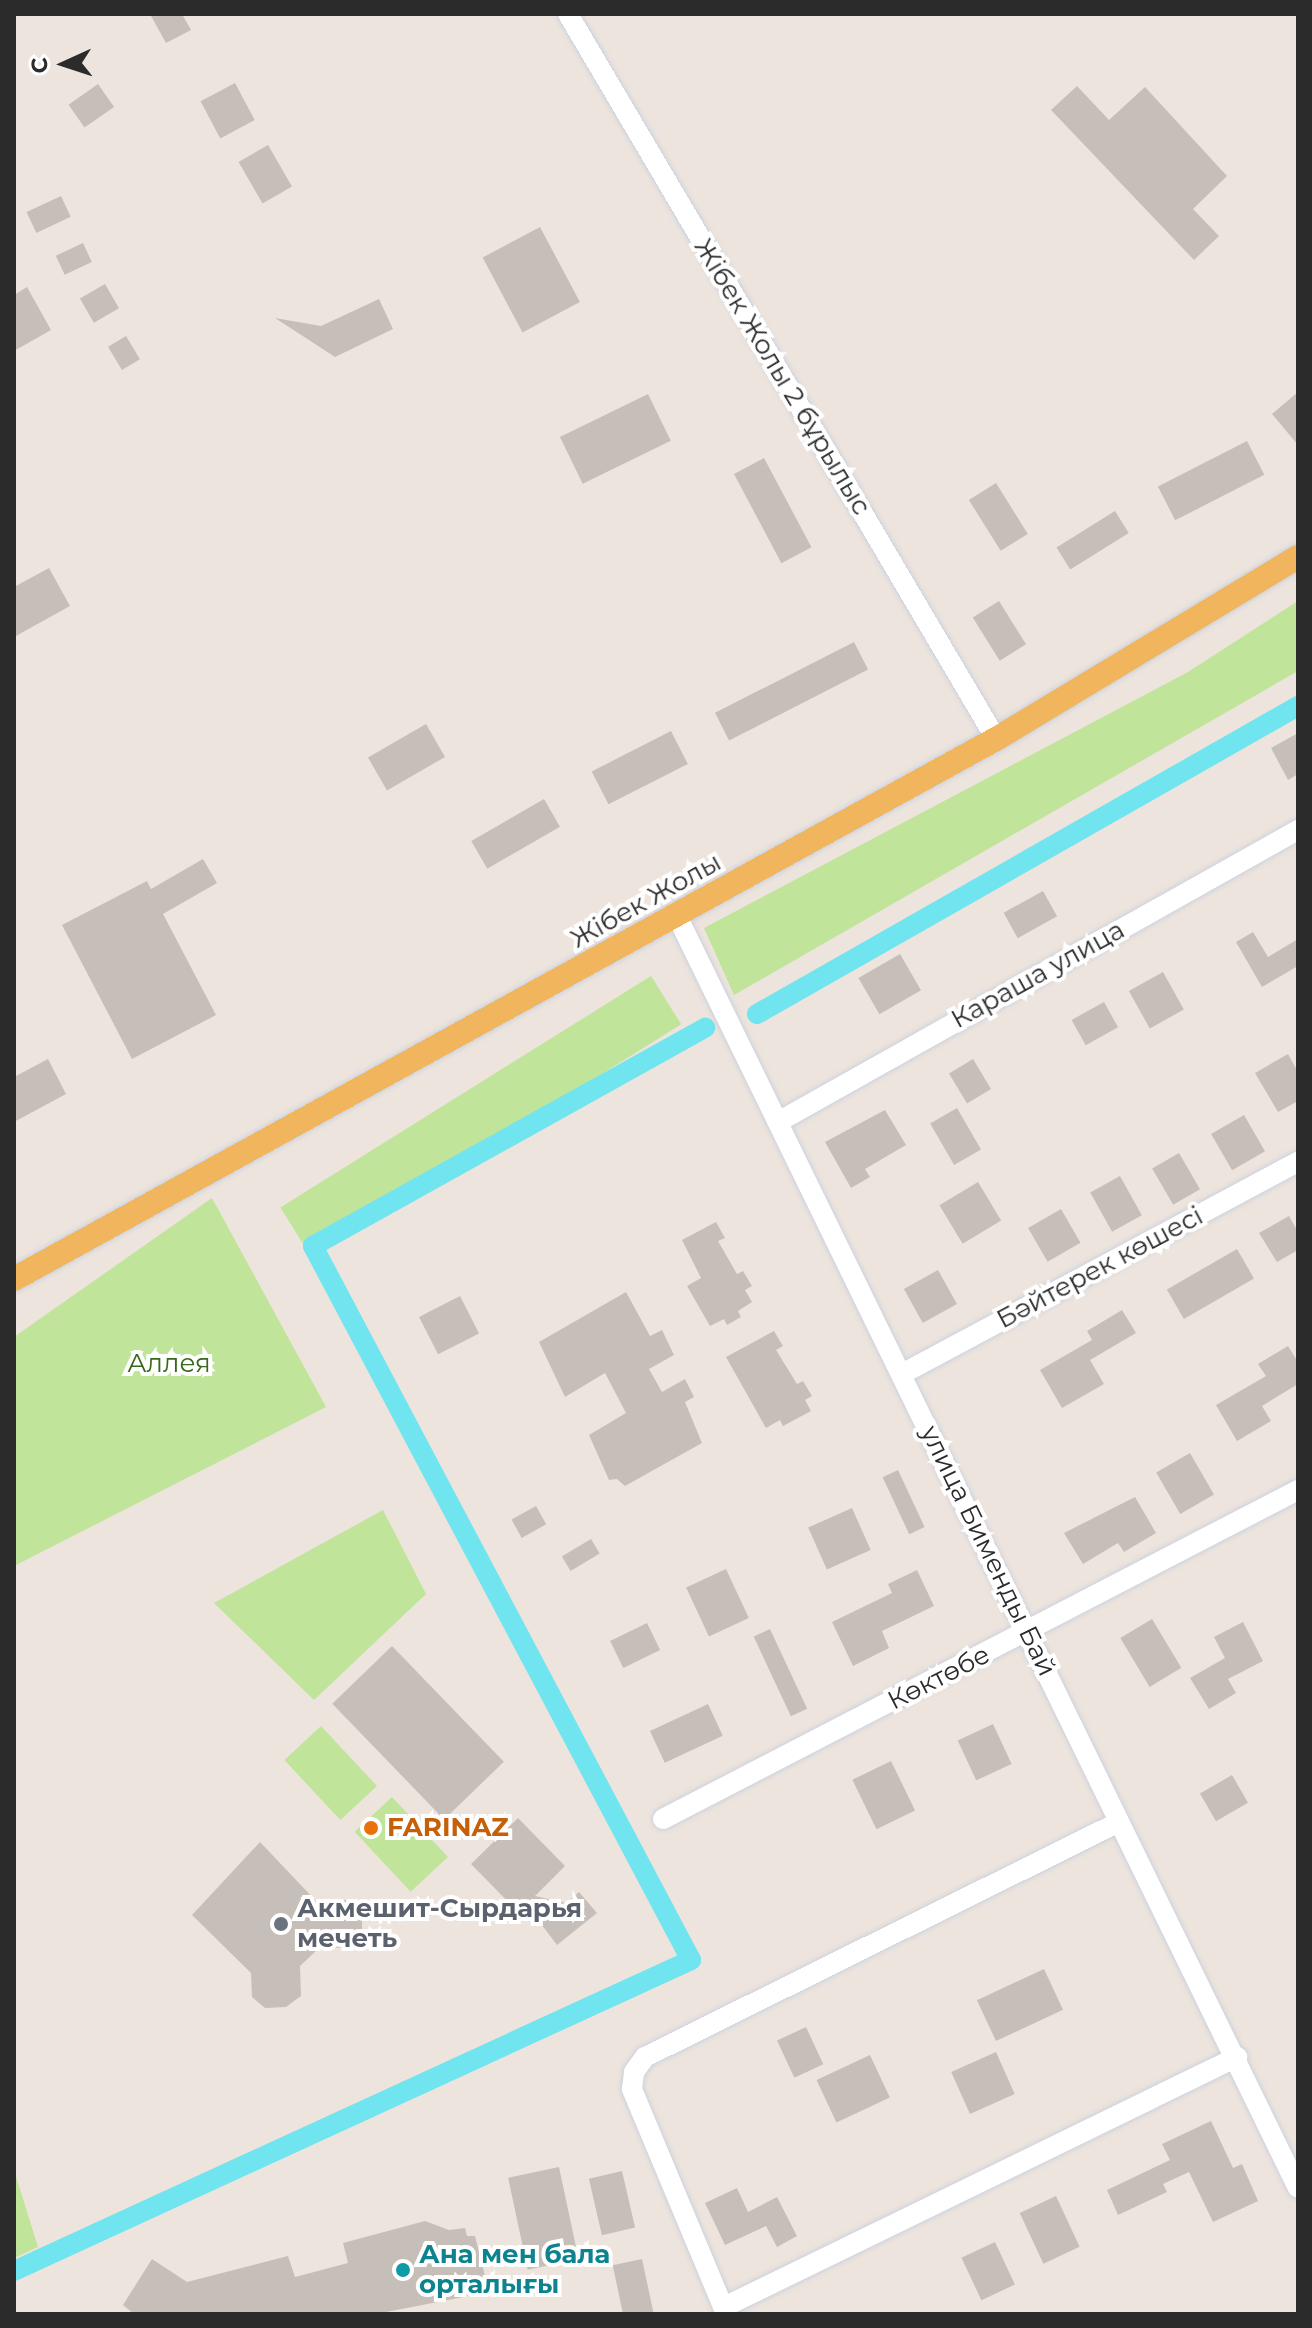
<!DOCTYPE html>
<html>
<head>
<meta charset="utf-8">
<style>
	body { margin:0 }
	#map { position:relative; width:1312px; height:2328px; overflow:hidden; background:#ede4dd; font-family:Montserrat,sans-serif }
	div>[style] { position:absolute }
	.green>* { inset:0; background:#c0e49a; transform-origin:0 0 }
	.canal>* { height:20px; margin:-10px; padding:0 10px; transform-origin:10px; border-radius:10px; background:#70e4ef }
	.building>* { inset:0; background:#c6bfb9; transform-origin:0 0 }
	.roads { filter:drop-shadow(0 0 2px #ccd2dd) drop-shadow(0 0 2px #ccd2dd) }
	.minor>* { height:20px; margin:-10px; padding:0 10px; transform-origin:10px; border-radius:10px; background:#fff }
	.major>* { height:24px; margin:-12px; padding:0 12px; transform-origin:12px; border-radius:12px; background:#f1b55e }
	.dots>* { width:22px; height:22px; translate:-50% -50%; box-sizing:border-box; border:4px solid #fff; border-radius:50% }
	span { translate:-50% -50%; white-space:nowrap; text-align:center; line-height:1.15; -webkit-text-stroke:8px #fff; paint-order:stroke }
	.street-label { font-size:26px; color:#2b2b2b }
	.park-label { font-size:26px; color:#39691a }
	.food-label { font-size:26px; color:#c56008; font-weight:700 }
	.left { translate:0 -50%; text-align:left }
	.worship-label { font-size:26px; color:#5b616d; font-weight:700 }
	.culture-label { font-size:26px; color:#0d838f; font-weight:700 }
	.frame { position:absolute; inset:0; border:16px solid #2b2b2b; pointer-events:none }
	.north { position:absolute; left:24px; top:24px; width:80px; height:80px; -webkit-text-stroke:6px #fff; paint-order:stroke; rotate:267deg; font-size:22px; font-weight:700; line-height:32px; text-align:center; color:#2b2b2b }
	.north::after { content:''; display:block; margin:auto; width:28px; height:36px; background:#2b2b2b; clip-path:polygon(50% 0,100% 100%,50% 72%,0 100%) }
</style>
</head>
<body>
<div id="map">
	<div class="green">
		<div style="clip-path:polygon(1298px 601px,1298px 671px,734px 995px,704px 928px,1188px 672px)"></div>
		<div style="left:651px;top:976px;width:57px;height:437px;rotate:58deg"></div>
		<div style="clip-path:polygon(212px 1198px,326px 1407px,14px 1566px,14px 1337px)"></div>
		<div style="clip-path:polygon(383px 1510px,426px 1594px,314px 1700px,214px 1603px)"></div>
		<div style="left:321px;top:1726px;width:82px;height:50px;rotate:47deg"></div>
		<div style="left:392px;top:1797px;width:82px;height:51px;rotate:47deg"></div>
		<div style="clip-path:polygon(14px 2170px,38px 2247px,14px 2258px)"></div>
	</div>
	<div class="canal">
		<div style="left:757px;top:1014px;width:623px;rotate:-29.65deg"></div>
		<div style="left:14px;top:2271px;width:745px;rotate:-24.67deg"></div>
		<div style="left:691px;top:1960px;width:808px;rotate:-117.9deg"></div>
		<div style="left:313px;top:1246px;width:449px;rotate:-29.1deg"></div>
	</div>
	<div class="building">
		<div style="clip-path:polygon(150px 14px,182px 14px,191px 30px,166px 43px)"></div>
		<div style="left:235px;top:83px;width:42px;height:39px;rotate:62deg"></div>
		<div style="left:98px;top:84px;width:28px;height:36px;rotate:55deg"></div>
		<div style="clip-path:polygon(1077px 86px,1109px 120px,1145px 87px,1227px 176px,1193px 209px,1219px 236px,1194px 260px,1051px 110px)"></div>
		<div style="left:268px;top:145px;width:48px;height:34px;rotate:60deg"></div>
		<div style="left:61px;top:196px;width:23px;height:38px;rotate:65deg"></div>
		<div style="left:540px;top:227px;width:85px;height:65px;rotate:62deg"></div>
		<div style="left:83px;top:243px;width:21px;height:30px;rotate:65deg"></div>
		<div style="left:105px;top:284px;width:28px;height:29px;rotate:60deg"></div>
		<div style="clip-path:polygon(27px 287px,51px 330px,14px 351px,14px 295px)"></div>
		<div style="clip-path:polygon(379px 299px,393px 329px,335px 357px,275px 318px,321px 326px)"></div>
		<div style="left:126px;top:336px;width:27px;height:21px;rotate:59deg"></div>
		<div style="clip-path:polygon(1298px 392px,1298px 445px,1272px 414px)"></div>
		<div style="left:648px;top:394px;width:52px;height:98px;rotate:64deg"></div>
		<div style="left:1247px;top:441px;width:38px;height:100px;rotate:63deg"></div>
		<div style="left:764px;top:458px;width:101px;height:34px;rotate:62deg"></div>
		<div style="left:996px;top:483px;width:60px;height:32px;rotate:58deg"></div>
		<div style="left:1115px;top:511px;width:26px;height:69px;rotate:58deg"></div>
		<div style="clip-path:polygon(49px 568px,70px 606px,14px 637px,14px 587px)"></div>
		<div style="left:999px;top:601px;width:51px;height:31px;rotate:58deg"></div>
		<div style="left:854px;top:642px;width:31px;height:156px;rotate:63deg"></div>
		<div style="left:426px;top:724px;width:38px;height:67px;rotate:60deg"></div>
		<div style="left:671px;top:731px;width:37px;height:89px;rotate:63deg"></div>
		<div style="clip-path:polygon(1298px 733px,1298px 774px,1288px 780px,1271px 748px)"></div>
		<div style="left:544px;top:799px;width:32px;height:84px;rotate:60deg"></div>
		<div style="clip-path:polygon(203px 859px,217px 883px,163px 914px,216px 1015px,132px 1059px,62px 925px,147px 881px,151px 889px)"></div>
		<div style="left:1043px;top:891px;width:29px;height:45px;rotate:61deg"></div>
		<div style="clip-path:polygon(1253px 932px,1268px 957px,1298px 939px,1298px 966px,1262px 987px,1236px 942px)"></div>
		<div style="left:900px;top:954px;width:42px;height:48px;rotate:60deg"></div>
		<div style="left:1163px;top:972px;width:43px;height:39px;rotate:61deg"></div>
		<div style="left:1104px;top:1002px;width:29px;height:37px;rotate:61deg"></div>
		<div style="clip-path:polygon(1288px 1054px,1298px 1072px,1298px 1101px,1278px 1112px,1255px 1073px)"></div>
		<div style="clip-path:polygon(48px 1059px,66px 1094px,14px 1122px,14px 1077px)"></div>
		<div style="left:973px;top:1059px;width:35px;height:28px;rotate:59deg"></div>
		<div style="left:957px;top:1108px;width:48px;height:31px;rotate:60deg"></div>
		<div style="clip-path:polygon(885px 1110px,906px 1145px,865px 1169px,870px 1177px,851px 1188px,825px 1142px)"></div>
		<div style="left:1244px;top:1115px;width:42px;height:38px;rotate:60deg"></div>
		<div style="left:1179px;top:1153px;width:42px;height:31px;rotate:60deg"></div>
		<div style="left:1120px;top:1176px;width:45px;height:34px;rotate:61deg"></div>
		<div style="left:978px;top:1182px;width:45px;height:45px;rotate:59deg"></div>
		<div style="left:1061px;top:1209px;width:39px;height:38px;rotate:60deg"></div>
		<div style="clip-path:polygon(1289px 1216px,1298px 1232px,1298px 1250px,1277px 1262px,1259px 1233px)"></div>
		<div style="clip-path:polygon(716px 1222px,725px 1238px,718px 1241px,737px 1274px,743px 1271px,752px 1286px,745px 1290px,752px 1302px,738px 1311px,741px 1317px,727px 1325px,724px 1319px,710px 1326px,687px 1286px,701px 1278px,682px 1240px)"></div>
		<div style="left:1237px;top:1249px;width:34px;height:81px;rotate:60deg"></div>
		<div style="left:938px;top:1270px;width:39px;height:39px;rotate:61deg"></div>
		<div style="clip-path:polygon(626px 1292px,650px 1336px,662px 1330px,674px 1355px,649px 1369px,662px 1392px,685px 1379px,694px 1397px,685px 1402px,702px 1443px,625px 1486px,617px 1479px,609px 1480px,589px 1435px,626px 1413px,605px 1373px,565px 1397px,539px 1342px)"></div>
		<div style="left:460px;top:1296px;width:42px;height:46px;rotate:63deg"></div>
		<div style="clip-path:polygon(1122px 1310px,1136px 1333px,1090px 1360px,1104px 1384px,1062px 1408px,1040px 1370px,1092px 1340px,1087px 1331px)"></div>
		<div style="clip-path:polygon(774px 1331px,783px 1346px,776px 1350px,797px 1384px,803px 1381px,812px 1396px,805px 1400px,811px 1411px,783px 1426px,780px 1420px,766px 1428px,726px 1357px)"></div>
		<div style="clip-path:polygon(1288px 1346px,1298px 1362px,1298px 1384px,1262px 1406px,1271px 1421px,1237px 1441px,1216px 1405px,1266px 1376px,1258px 1364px)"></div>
		<div style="left:1190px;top:1453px;width:48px;height:39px;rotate:60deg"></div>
		<div style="left:898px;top:1470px;width:63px;height:17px;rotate:65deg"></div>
		<div style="clip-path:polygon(1135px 1497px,1156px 1533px,1124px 1552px,1118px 1543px,1083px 1564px,1064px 1533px)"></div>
		<div style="left:536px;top:1506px;width:21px;height:28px;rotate:61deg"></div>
		<div style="left:852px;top:1508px;width:46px;height:48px;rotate:66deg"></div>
		<div style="left:591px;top:1539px;width:17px;height:34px;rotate:59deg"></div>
		<div style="left:726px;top:1569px;width:54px;height:44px;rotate:65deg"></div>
		<div style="clip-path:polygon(917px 1570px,934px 1606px,882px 1631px,889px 1648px,853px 1666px,832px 1622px,892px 1593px,888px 1584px)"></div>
		<div style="left:1152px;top:1619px;width:57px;height:37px;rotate:59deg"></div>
		<div style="clip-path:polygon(1243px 1622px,1263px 1661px,1228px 1679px,1236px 1693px,1209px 1709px,1190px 1678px,1225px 1658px,1214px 1637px)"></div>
		<div style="left:647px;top:1623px;width:30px;height:41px;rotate:64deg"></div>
		<div style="left:770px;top:1629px;width:88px;height:18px;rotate:65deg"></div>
		<div style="left:392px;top:1646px;width:161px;height:83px;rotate:46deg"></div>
		<div style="left:708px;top:1704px;width:35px;height:64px;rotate:65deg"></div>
		<div style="left:993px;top:1724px;width:44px;height:39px;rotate:65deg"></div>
		<div style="left:891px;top:1761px;width:55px;height:43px;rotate:64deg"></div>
		<div style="left:1232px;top:1775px;width:32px;height:37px;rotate:60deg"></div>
		<div style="clip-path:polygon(518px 1818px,565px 1866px,535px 1896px,566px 1903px,579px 1892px,597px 1913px,557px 1945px,526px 1904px,518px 1912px,471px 1864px)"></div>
		<div style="clip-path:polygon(260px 1842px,317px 1902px,345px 1900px,362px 1913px,362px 1933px,347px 1947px,318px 1949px,300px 1966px,301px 1996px,286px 2007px,265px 2008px,252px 1997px,251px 1973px,192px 1915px)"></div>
		<div style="left:1044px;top:1969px;width:45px;height:74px;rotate:65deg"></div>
		<div style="left:806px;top:2027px;width:41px;height:32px;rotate:65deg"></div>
		<div style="left:996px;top:2052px;width:46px;height:49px;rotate:66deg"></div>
		<div style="left:870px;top:2055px;width:47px;height:59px;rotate:65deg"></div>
		<div style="clip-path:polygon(1211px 2121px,1233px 2168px,1242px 2164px,1258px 2201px,1213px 2222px,1189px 2172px,1163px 2184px,1167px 2192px,1118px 2215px,1107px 2190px,1170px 2160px,1162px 2144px)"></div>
		<div style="left:559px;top:2167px;width:94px;height:52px;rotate:78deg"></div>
		<div style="left:622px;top:2171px;width:58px;height:34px;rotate:77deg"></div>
		<div style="clip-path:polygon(737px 2188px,748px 2212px,777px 2197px,797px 2236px,777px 2247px,766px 2226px,725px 2245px,705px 2203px)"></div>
		<div style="left:1056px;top:2196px;width:56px;height:40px;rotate:65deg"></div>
		<div style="clip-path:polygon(425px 2221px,449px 2230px,465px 2228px,467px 2236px,475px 2236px,489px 2292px,376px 2314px,134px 2314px,123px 2305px,152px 2259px,187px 2282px,288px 2256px,295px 2277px,348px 2263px,343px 2243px)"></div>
		<div style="left:995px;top:2242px;width:47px;height:37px;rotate:65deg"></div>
		<div style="left:642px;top:2259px;width:56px;height:30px;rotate:78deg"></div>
	</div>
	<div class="roads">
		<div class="minor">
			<div style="left:568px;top:14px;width:842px;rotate:59.44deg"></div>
			<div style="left:677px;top:916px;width:1415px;rotate:63.98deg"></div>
			<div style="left:778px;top:1122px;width:596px;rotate:-29.32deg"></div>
			<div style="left:902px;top:1374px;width:449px;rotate:-28.2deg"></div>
			<div style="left:663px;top:1819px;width:715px;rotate:-27.39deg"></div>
			<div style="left:724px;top:2307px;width:571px;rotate:-25.98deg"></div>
			<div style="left:726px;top:2314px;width:244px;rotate:-112.7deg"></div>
			<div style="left:632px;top:2089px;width:17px;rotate:-83deg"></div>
			<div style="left:634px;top:2072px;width:19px;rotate:-54deg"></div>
			<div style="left:645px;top:2057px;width:529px;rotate:-26.37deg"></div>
		</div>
		<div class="major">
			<div style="left:14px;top:1279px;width:1121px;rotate:-28.81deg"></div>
			<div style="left:996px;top:739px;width:353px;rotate:-31.1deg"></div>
		</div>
	</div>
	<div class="dots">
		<div style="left:371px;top:1828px;background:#e8710a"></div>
		<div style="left:281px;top:1924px;background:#6b7280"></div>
		<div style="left:403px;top:2270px;background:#0f9aa8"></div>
	</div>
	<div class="street-label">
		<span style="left:782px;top:377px;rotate:59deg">Жібек Жолы 2 бұрылыс</span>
		<span style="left:646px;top:901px;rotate:-29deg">Жібек Жолы</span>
		<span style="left:1038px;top:975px;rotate:-29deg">Караша улица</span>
		<span style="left:1100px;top:1268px;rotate:-28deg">Бәйтерек көшесі</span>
		<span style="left:988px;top:1551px;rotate:64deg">улица Бименды Бай</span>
		<span style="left:939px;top:1678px;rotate:-27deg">Көктөбе</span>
	</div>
	<div class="park-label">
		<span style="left:169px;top:1364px">Аллея</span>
	</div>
	<div class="food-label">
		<span class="left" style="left:387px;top:1828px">FARINAZ</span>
	</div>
	<div class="worship-label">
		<span class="left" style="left:297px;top:1924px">Акмешит-Сырдарья<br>мечеть</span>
	</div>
	<div class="culture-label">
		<span class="left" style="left:419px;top:2270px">Ана мен бала<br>орталығы</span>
	</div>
	<div class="frame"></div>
	<div class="north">С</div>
</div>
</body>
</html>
